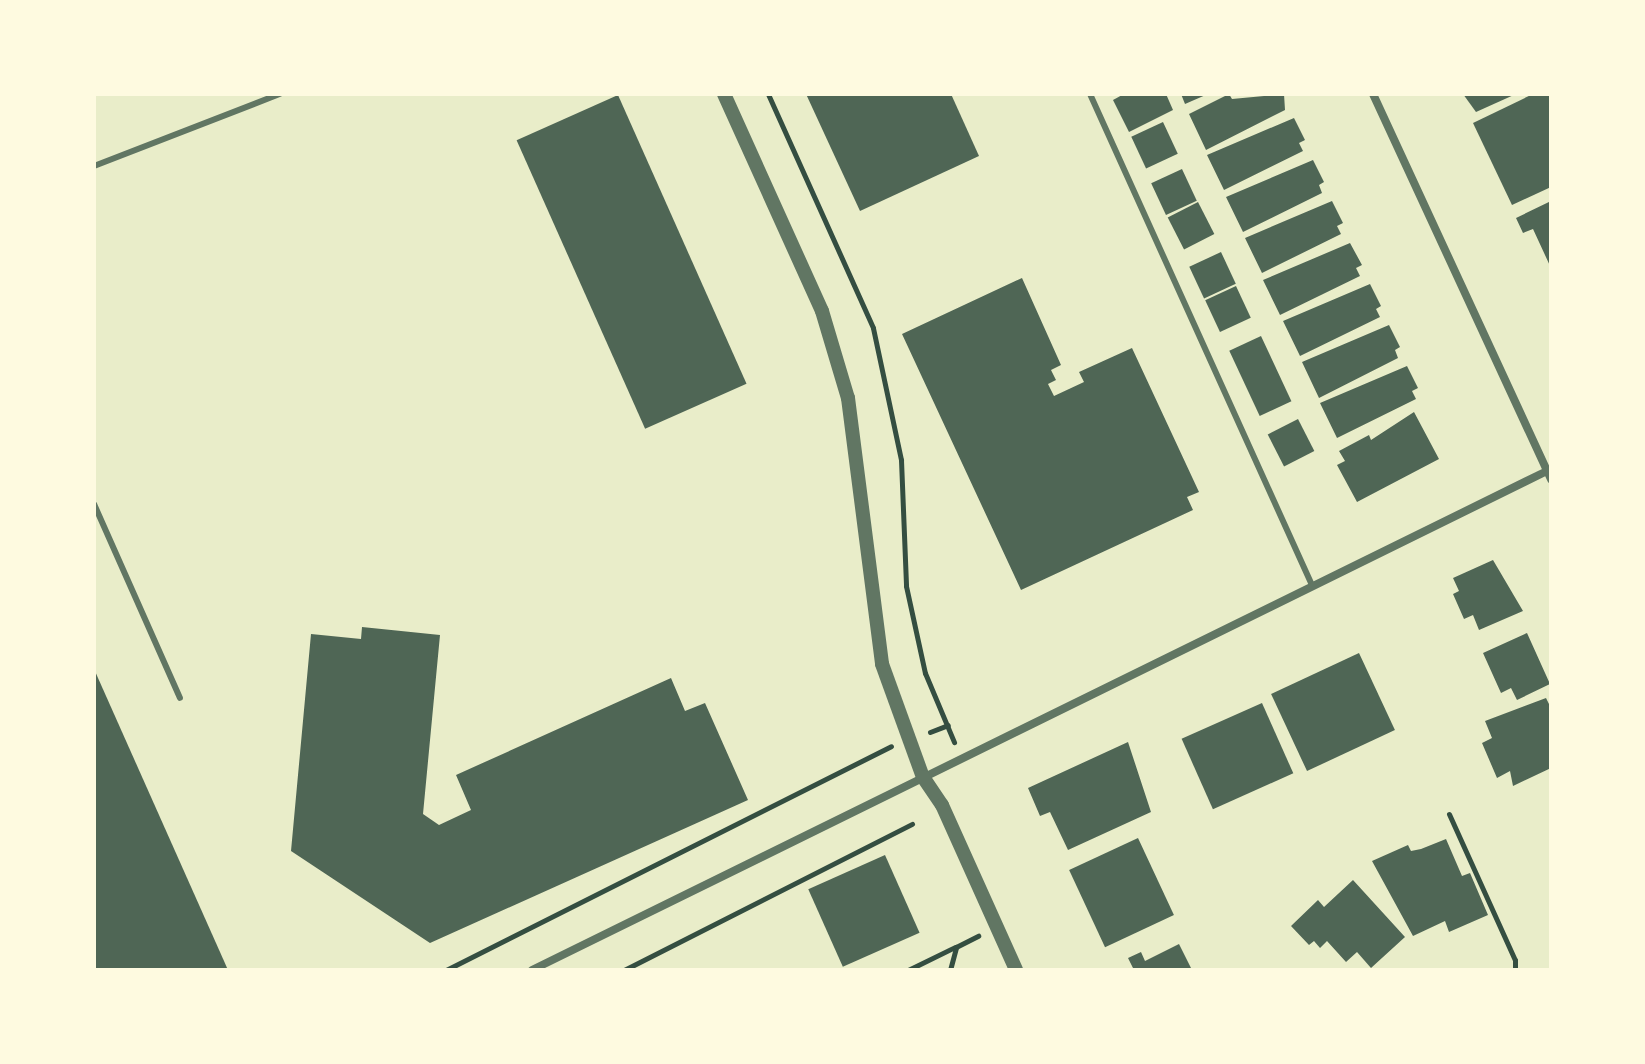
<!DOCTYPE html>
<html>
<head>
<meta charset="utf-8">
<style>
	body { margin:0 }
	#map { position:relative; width:1645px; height:1064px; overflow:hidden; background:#e9edc9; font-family:"Titillium Web",sans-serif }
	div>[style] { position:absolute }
	.building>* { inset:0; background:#4f6655; transform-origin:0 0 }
	.path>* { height:5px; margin:-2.5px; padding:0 2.5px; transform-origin:2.5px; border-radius:2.5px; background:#344e41 }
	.service>* { height:6px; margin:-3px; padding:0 3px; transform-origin:3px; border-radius:3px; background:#617663 }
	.minor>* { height:8px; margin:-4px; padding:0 4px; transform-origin:4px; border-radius:4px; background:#617663 }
	.tertiary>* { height:14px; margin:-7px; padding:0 7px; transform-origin:7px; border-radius:7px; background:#617663 }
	span { translate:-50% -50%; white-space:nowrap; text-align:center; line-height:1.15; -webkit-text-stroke:7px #fefae0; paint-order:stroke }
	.frame { position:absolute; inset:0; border:96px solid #fefae0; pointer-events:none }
</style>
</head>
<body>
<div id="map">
	<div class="building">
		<div style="clip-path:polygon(806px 94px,951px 94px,979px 156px,860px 211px)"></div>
		<div style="clip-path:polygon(1124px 94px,1166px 94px,1173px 110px,1129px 132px,1113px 100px)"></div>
		<div style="clip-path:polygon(1181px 94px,1208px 94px,1185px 104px)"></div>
		<div style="clip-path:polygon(1229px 94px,1232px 99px,1284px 94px,1285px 110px,1206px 150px,1189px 114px)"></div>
		<div style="clip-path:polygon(1463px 94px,1516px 94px,1476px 112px)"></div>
		<div style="clip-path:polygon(1533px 94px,1548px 94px,1551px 100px,1551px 187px,1512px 205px,1473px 123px)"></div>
		<div style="left:618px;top:95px;width:316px;height:111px;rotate:66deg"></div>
		<div style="clip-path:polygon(1294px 118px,1305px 140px,1299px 143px,1303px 151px,1224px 190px,1207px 155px)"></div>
		<div style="left:1163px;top:122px;width:35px;height:35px;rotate:65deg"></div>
		<div style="clip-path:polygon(1313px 160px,1324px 182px,1319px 185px,1322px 193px,1243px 232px,1226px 197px)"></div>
		<div style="left:1182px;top:169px;width:35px;height:34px;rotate:65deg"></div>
		<div style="clip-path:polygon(1332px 201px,1343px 223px,1337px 226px,1341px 234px,1262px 273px,1245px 238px)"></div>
		<div style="clip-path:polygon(1551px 201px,1551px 268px,1533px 229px,1523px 233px,1516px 218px)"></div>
		<div style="left:1198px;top:202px;width:36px;height:34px;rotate:63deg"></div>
		<div style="clip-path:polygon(1350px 243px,1362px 265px,1356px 268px,1360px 276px,1280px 315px,1263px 280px)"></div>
		<div style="left:1221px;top:252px;width:35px;height:35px;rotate:65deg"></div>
		<div style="clip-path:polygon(1022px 278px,1061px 365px,1051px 370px,1056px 380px,1048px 384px,1054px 396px,1084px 382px,1079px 372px,1132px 348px,1199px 492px,1187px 497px,1193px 510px,1021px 590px,902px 334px)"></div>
		<div style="clip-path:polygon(1370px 284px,1381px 306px,1376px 309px,1380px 317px,1300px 356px,1283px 321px)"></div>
		<div style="left:1236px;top:286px;width:35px;height:34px;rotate:65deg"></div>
		<div style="clip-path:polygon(1389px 325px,1400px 347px,1395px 350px,1398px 358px,1319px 398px,1302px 362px)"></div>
		<div style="left:1261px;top:336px;width:72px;height:35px;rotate:65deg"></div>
		<div style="clip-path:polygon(1407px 366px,1418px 388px,1412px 391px,1416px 399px,1337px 438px,1320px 403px)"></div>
		<div style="clip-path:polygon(1414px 412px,1439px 459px,1357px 502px,1337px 465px,1345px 461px,1339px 451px,1369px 435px,1371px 440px)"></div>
		<div style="left:1298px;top:419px;width:36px;height:34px;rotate:63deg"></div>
		<div style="clip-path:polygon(1493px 560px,1523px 611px,1479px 630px,1473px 615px,1464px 619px,1453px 594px,1459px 591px,1453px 578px)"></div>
		<div style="clip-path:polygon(362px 627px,440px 635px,423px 814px,439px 825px,471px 810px,456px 775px,671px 678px,685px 711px,705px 703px,748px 800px,430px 943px,291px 851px,311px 634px,361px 639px)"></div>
		<div style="clip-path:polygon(1527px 633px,1550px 684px,1517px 700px,1511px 688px,1501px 693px,1483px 653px)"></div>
		<div style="left:1359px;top:653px;width:85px;height:97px;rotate:65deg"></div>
		<div style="clip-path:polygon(94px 669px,228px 970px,94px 970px)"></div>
		<div style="clip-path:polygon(1546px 698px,1551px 708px,1551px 768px,1513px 786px,1510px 771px,1497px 778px,1482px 743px,1492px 738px,1485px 721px)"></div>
		<div style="left:1262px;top:703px;width:77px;height:88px;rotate:66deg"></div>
		<div style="clip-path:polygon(1128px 742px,1151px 812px,1068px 850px,1050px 812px,1040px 816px,1028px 788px)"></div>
		<div style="left:1138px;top:838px;width:85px;height:76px;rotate:65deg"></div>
		<div style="clip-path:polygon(1446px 839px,1462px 876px,1470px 873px,1488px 915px,1449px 932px,1445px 921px,1413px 936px,1372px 861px,1408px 845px,1411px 851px,1421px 849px)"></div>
		<div style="left:885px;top:855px;width:85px;height:84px;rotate:66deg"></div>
		<div style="clip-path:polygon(1353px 880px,1405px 937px,1371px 968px,1357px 952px,1346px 962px,1327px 941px,1320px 948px,1314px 941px,1309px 945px,1291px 926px,1318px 900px,1324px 907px)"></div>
		<div style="clip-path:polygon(1179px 944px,1192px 970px,1134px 970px,1128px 958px,1141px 952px,1145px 961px)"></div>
	</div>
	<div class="path">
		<div style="left:768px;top:94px;width:256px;rotate:65.8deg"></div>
		<div style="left:873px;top:328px;width:135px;rotate:78deg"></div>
		<div style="left:901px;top:460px;width:126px;rotate:87.7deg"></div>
		<div style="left:906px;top:586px;width:89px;rotate:77.7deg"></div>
		<div style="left:925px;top:673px;width:75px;rotate:67.2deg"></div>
		<div style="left:930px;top:732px;width:19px;rotate:-21deg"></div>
		<div style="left:1449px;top:814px;width:160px;rotate:65.7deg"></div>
		<div style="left:1515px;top:960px;width:10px;rotate:90deg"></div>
		<div style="left:446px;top:970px;width:498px;rotate:-26.7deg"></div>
		<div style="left:624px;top:970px;width:323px;rotate:-26.9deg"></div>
		<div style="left:908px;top:970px;width:52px;rotate:-26.1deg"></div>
		<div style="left:950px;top:970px;width:24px;rotate:-75deg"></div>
		<div style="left:956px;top:947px;width:25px;rotate:-27deg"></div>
	</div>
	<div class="service">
		<div style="left:1090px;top:94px;width:537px;rotate:65.68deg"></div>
		<div style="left:94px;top:166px;width:199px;rotate:-21.2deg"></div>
		<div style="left:94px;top:504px;width:212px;rotate:66.1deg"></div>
	</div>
	<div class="minor">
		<div style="left:1373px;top:94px;width:425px;rotate:65.2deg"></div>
		<div style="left:532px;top:970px;width:1131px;rotate:-26.18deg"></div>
	</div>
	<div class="tertiary">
		<div style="left:724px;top:94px;width:238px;rotate:65.7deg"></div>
		<div style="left:822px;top:311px;width:91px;rotate:73.4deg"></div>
		<div style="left:848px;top:398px;width:268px;rotate:82.7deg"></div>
		<div style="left:882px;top:664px;width:120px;rotate:70.1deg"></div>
		<div style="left:923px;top:777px;width:34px;rotate:56deg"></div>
		<div style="left:942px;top:805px;width:181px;rotate:65.8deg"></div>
	</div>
	<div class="frame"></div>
</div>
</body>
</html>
